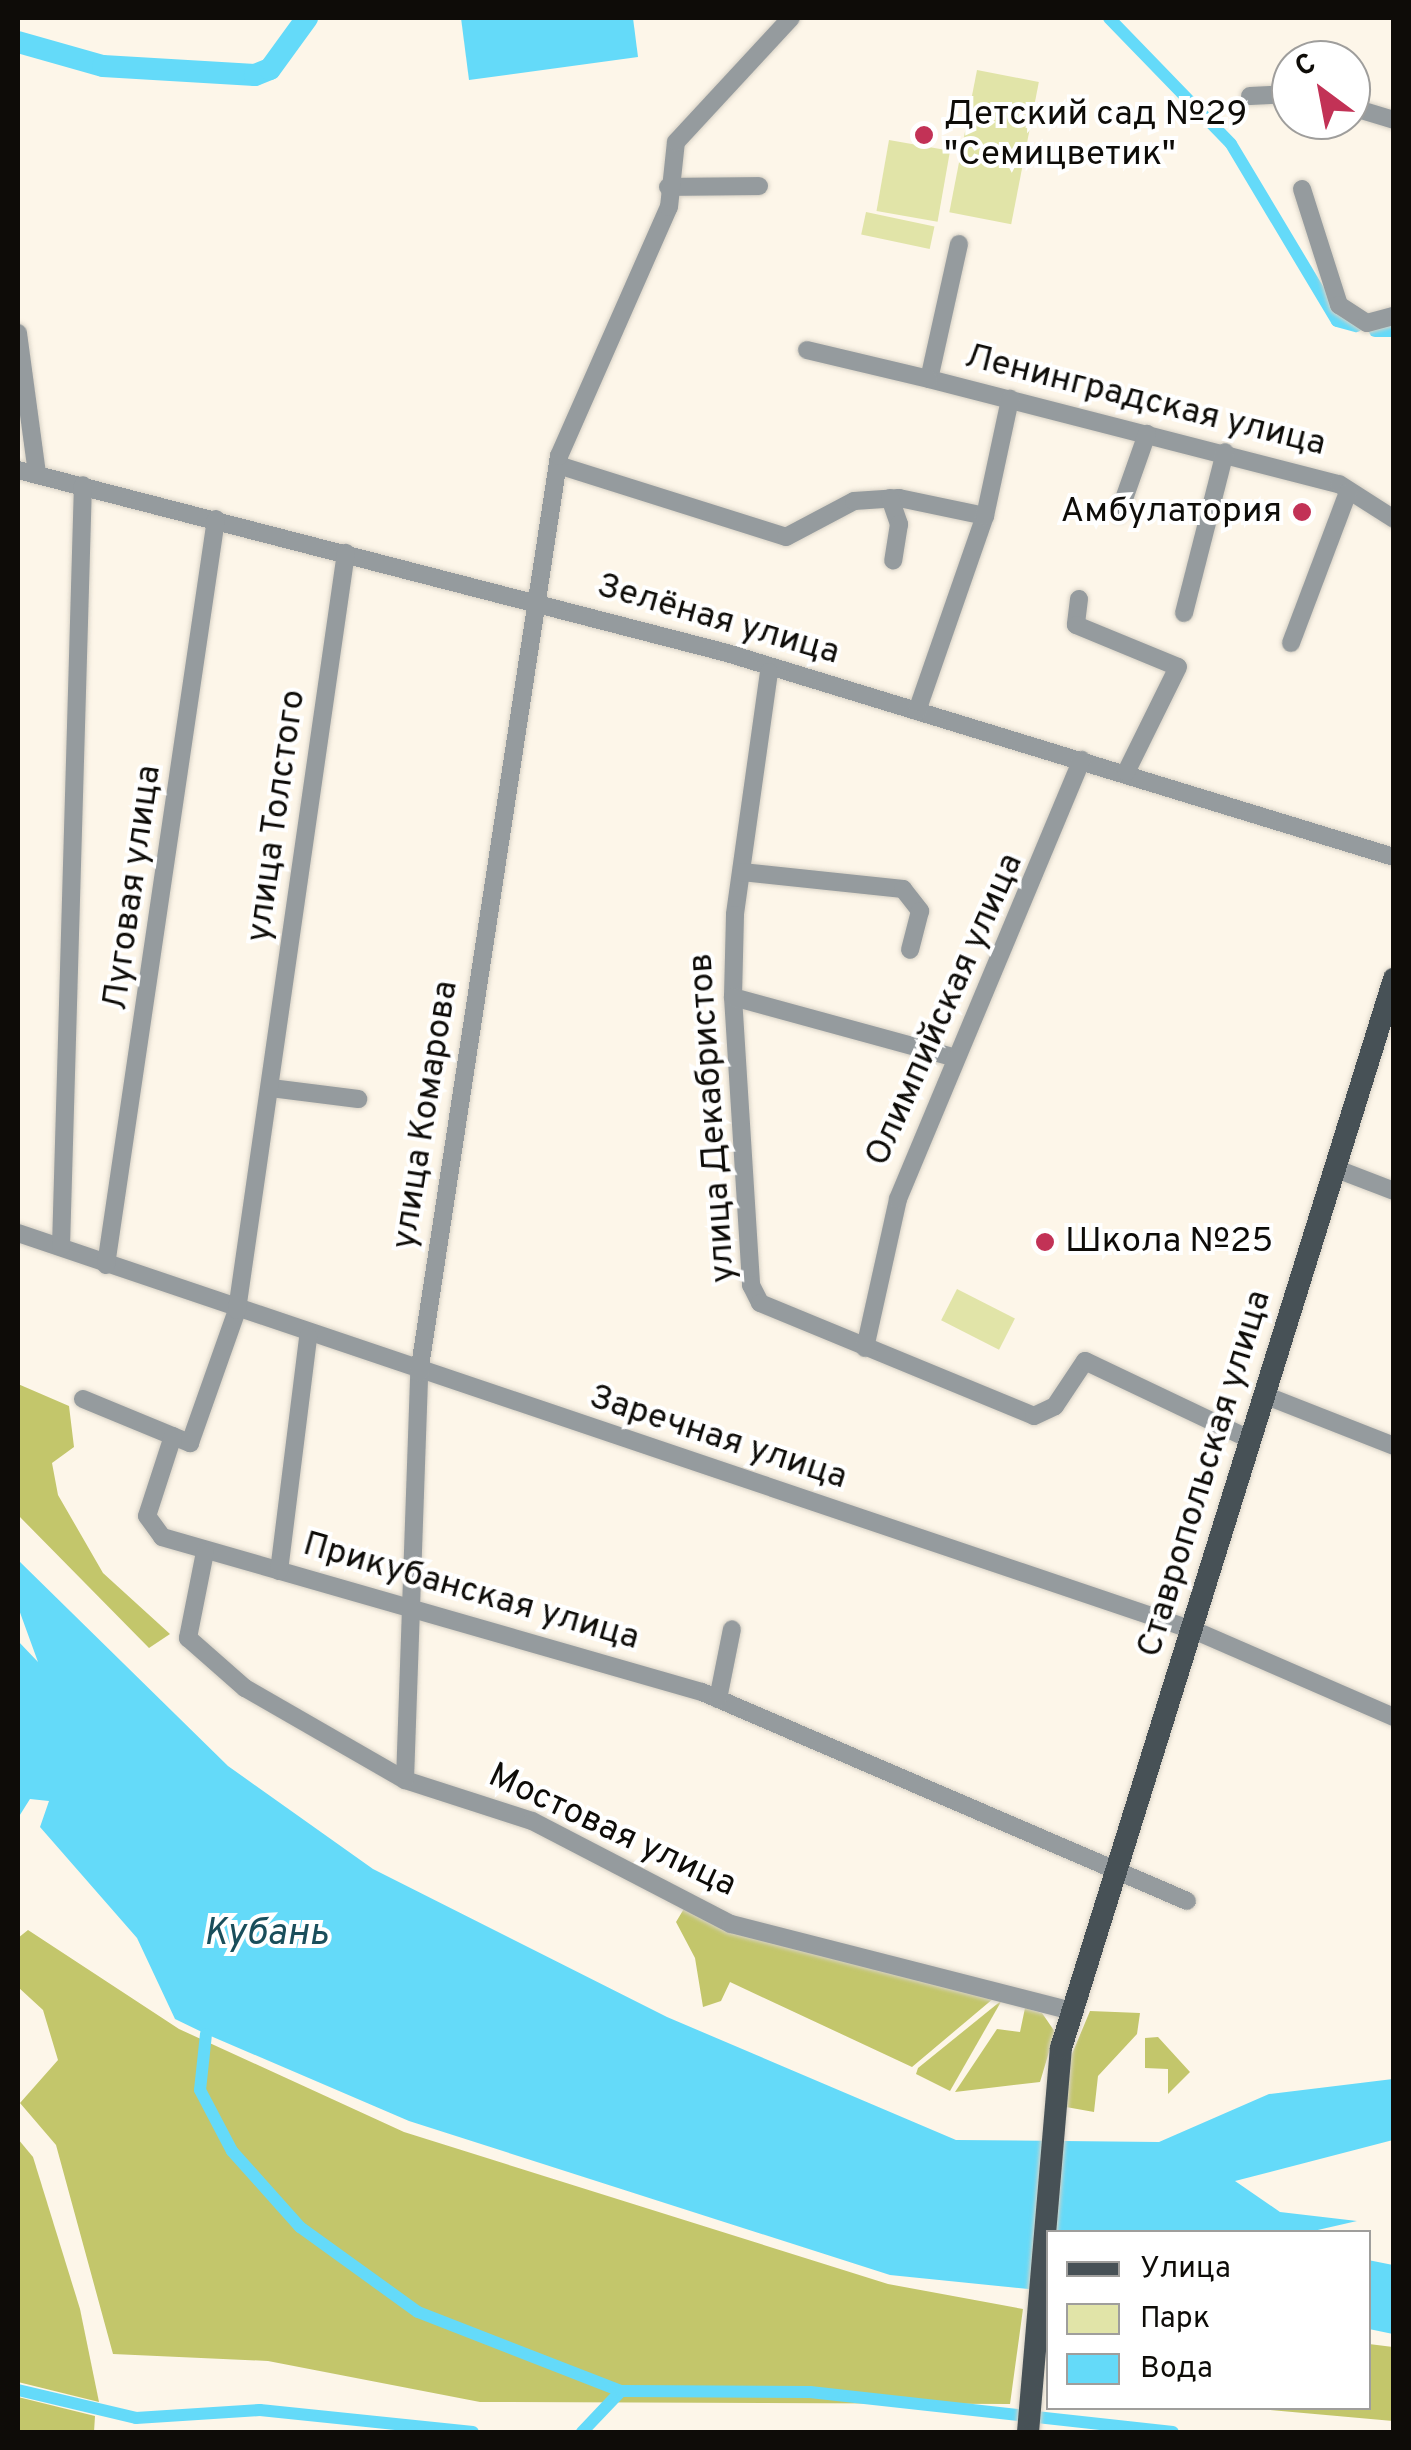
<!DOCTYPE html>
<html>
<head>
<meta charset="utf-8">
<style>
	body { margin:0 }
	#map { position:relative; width:1411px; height:2450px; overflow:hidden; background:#fdf6e9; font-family:Overpass,sans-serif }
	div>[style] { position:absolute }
	.green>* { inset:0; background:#e1e4a8; transform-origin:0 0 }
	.forest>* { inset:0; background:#c3c66b }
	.water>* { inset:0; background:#64daf9 }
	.canal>* { height:12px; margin:-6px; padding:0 6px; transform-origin:6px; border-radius:6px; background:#64daf9 }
	.river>* { height:22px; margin:-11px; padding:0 11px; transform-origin:11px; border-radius:11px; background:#64daf9 }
	.roads { filter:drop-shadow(0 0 2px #d7d1c5) drop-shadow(0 0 2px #d7d1c5) }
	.minor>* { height:18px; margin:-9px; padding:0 9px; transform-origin:9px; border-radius:9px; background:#959b9e }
	.major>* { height:22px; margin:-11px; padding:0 11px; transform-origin:11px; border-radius:11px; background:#475156 }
	.dots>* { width:28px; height:28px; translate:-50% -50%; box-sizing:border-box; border:5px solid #fff; border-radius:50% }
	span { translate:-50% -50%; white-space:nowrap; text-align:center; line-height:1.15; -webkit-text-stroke:8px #fff; paint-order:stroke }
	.poi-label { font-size:35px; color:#0e0c08 }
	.left { translate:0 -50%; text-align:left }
	.right { translate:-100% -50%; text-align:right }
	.street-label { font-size:35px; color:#0e0c08 }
	.water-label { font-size:38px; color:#1a4e5b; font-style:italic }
	.frame { position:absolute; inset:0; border:20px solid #0e0c08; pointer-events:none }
	.legend { position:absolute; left:1046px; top:2230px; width:325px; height:180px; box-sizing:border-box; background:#fff; border:2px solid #9f9e9c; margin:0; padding:12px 18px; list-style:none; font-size:30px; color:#0e0c08 }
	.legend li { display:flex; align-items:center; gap:20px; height:50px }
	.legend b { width:50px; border:2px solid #9f9e9c }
	.north { position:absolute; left:1271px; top:40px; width:100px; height:100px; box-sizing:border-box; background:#fff; border:2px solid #9f9e9c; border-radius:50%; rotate:328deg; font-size:28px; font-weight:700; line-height:40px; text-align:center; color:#0e0c08 }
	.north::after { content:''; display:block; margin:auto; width:35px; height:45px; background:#c23256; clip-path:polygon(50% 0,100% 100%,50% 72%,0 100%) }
</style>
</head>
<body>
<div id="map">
	<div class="green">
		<div style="left:977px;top:70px;width:63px;height:145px;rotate:11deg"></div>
		<div style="left:889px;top:140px;width:62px;height:72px;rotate:10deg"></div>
		<div style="left:866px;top:212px;width:70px;height:23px;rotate:12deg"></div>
		<div style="left:957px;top:1289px;width:65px;height:35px;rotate:27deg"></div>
	</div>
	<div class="forest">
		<div style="clip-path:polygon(18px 1384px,69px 1406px,74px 1447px,52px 1463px,58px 1495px,103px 1573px,170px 1634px,149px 1648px,18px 1515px)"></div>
		<div style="clip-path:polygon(685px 1907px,994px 1998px,912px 2067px,730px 1982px,721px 2001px,703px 2007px,695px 1958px,676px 1922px)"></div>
		<div style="clip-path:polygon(28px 1930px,179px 2029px,404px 2132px,888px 2284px,1023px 2309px,1010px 2404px,480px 2402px,268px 2361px,113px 2354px,56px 2145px,20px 2103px,58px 2060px,43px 2010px,18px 1987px,18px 1938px)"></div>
		<div style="clip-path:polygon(1002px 2000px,950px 2091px,916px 2074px,918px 2068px)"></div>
		<div style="clip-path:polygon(1025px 2008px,1042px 2013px,1055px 2032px,1040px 2082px,955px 2092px,997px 2029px,1020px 2032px)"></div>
		<div style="clip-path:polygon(1090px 2011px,1140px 2013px,1137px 2034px,1098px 2076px,1094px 2112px,1066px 2107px,1069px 2061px)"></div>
		<div style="clip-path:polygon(1158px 2037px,1190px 2072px,1168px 2094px,1168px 2069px,1145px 2068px,1145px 2038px)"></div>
		<div style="clip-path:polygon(18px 2139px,33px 2157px,80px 2309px,99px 2402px,18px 2382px)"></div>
		<div style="clip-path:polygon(1369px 2344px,1393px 2347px,1393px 2421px,1249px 2408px,1368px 2408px)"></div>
		<div style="clip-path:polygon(18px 2397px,95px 2416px,94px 2432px,18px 2432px)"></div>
	</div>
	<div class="water">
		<div style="clip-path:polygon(461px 18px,633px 18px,638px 57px,469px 80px)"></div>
		<div style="clip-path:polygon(18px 1560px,228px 1766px,373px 1869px,667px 2017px,956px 2140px,1159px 2142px,1269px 2094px,1393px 2079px,1393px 2140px,1235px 2181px,1280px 2212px,1357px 2221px,1309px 2232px,1048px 2232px,1048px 2291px,890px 2275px,409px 2121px,206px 2034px,175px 2019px,137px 1938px,40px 1827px,49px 1801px,30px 1799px,18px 1818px,18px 1641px,38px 1662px,18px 1607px)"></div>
		<div style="clip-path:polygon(1368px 2260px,1393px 2265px,1393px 2334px,1369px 2329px)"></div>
	</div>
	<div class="canal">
		<div style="left:1109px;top:18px;width:175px;rotate:45.9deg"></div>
		<div style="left:1231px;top:144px;width:206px;rotate:59.1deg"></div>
		<div style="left:1337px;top:321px;width:20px;rotate:15deg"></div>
		<div style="left:1375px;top:331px;width:19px"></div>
		<div style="left:206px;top:2034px;width:56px;rotate:96.1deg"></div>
		<div style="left:200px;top:2090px;width:69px;rotate:62.3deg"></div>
		<div style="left:232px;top:2151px;width:102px;rotate:48.2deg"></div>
		<div style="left:300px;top:2227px;width:145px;rotate:35.8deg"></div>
		<div style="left:418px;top:2312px;width:218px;rotate:21.3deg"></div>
		<div style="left:621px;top:2391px;width:57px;rotate:133.6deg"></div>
		<div style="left:18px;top:2390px;width:121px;rotate:13.3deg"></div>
		<div style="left:136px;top:2418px;width:124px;rotate:-3.7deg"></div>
		<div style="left:260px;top:2410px;width:214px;rotate:5.9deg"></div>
		<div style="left:621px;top:2391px;width:189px;rotate:0.3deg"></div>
		<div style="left:810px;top:2392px;width:365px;rotate:6.3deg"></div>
	</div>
	<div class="river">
		<div style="left:18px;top:42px;width:88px;rotate:15.8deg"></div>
		<div style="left:103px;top:66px;width:152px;rotate:3.4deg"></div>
		<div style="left:255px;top:75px;width:16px;rotate:-22deg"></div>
		<div style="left:270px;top:69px;width:63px;rotate:-54deg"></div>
	</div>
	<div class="roads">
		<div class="minor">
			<div style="left:1250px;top:96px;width:41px;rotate:-2.8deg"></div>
			<div style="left:1351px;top:107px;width:45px;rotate:16.8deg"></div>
			<div style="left:668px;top:187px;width:91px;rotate:-0.6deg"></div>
			<div style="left:1302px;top:189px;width:122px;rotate:72.3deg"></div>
			<div style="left:1339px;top:305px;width:33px;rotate:33deg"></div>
			<div style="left:1367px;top:323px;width:28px;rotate:-15deg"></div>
			<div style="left:959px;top:244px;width:138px;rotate:102.5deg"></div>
			<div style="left:929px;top:379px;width:423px;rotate:14.4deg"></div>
			<div style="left:1339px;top:484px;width:65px;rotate:32.5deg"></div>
			<div style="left:18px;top:333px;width:141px;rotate:82.3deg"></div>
			<div style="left:807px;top:350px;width:125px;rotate:13.4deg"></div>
			<div style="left:558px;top:465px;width:239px;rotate:17.5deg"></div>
			<div style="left:786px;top:537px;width:77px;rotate:-27.9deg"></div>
			<div style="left:854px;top:501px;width:45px;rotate:-3.8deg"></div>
			<div style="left:899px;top:498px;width:88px;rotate:11.8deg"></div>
			<div style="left:18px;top:470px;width:732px;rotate:14.47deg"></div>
			<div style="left:727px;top:653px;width:697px;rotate:17.01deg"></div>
			<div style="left:890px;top:498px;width:28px;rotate:71deg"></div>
			<div style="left:899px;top:524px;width:37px;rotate:99deg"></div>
			<div style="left:1119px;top:513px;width:84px;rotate:-70.5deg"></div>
			<div style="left:1079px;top:599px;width:26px;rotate:97deg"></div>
			<div style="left:1076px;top:625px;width:110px;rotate:22.4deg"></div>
			<div style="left:1178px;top:667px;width:117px;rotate:116.3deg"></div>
			<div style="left:1184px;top:613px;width:166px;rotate:-75.7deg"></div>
			<div style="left:1291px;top:643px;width:161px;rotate:-69.3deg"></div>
			<div style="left:769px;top:672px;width:245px;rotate:98deg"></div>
			<div style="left:735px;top:915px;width:82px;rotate:91.4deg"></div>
			<div style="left:733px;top:997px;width:289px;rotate:86.4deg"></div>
			<div style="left:751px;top:1285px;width:20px;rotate:63deg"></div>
			<div style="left:760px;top:1303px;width:296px;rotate:22.4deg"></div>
			<div style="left:1034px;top:1416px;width:23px;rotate:-25deg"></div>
			<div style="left:1055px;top:1406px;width:54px;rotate:-56.3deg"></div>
			<div style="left:1085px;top:1361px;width:182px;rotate:25.4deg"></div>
			<div style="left:917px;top:711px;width:207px;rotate:-70.8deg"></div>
			<div style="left:985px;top:516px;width:120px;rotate:-77.9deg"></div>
			<div style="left:742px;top:872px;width:162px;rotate:6deg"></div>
			<div style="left:903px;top:889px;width:28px;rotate:52deg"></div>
			<div style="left:920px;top:911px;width:40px;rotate:104.4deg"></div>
			<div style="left:733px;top:997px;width:228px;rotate:15.3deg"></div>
			<div style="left:271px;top:1088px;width:88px;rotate:7.2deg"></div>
			<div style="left:1334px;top:1168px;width:64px;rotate:21deg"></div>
			<div style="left:18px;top:1233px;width:1243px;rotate:18.67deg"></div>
			<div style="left:1196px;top:1631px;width:216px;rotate:23.5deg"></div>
			<div style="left:61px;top:1247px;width:762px;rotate:-88.35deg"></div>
			<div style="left:106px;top:1265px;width:754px;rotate:-81.61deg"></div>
			<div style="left:865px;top:1348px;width:153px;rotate:-77.5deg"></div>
			<div style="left:898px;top:1199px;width:476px;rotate:-67.3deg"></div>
			<div style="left:1264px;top:1395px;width:140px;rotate:21.4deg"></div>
			<div style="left:83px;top:1399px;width:116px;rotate:22.4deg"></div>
			<div style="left:190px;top:1443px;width:141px;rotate:-70.5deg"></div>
			<div style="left:237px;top:1310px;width:765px;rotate:-81.81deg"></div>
			<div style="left:173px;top:1436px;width:84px;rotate:108deg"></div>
			<div style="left:147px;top:1516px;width:26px;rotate:54deg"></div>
			<div style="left:162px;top:1537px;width:562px;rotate:16.02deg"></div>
			<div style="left:702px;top:1692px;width:528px;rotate:23.31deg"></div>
			<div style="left:205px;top:1552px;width:88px;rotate:101.2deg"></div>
			<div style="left:188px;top:1638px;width:76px;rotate:41.3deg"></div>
			<div style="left:245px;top:1688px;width:185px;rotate:29.9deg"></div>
			<div style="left:405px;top:1780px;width:133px;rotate:17.9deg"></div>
			<div style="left:532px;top:1821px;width:224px;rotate:27.4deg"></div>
			<div style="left:731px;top:1924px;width:352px;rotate:14.3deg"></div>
			<div style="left:279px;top:1571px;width:236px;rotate:-82.9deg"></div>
			<div style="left:718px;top:1699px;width:71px;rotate:-78.7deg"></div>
			<div style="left:405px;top:1780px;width:407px;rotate:-88deg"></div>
			<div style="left:419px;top:1373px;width:928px;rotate:-81.32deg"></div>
			<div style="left:559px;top:456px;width:272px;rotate:-66.2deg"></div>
			<div style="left:669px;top:207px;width:65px;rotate:-83.9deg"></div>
			<div style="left:676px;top:142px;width:169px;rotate:-47.2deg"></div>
		</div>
		<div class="major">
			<div style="left:1028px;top:2432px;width:385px;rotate:-85.1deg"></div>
			<div style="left:1061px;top:2048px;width:1120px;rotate:-72.7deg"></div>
		</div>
	</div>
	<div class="dots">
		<div style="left:924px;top:135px;background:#c23256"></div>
		<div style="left:1302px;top:512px;background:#c23256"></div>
		<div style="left:1045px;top:1242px;background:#c23256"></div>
	</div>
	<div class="poi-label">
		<span class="left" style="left:944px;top:135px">Детский сад №29<br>"Семицветик"</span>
		<span class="right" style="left:1282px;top:512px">Амбулатория</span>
		<span class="left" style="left:1065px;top:1242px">Школа №25</span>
	</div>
	<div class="street-label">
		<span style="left:1145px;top:401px;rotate:14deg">Ленинградская улица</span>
		<span style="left:718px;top:620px;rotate:16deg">Зелёная улица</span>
		<span style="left:277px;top:816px;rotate:-82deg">улица Толстого</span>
		<span style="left:133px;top:888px;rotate:-82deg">Луговая улица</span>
		<span style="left:945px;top:1010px;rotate:-66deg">Олимпийская улица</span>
		<span style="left:426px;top:1115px;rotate:-81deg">улица Комарова</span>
		<span style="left:713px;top:1118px;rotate:-94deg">улица Декабристов</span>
		<span style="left:718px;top:1438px;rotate:18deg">Заречная улица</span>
		<span style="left:1205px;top:1474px;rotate:-73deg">Ставропольская улица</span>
		<span style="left:471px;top:1592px;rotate:16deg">Прикубанская улица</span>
		<span style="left:612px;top:1831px;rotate:25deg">Мостовая улица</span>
	</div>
	<div class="water-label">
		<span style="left:266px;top:1935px">Кубань</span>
	</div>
	<div class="frame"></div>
	<ul class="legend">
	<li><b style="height:12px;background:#475156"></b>Улица</li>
	<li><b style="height:28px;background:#e1e4a8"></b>Парк</li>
	<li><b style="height:28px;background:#64daf9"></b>Вода</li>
	</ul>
	<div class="north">С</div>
</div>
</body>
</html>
